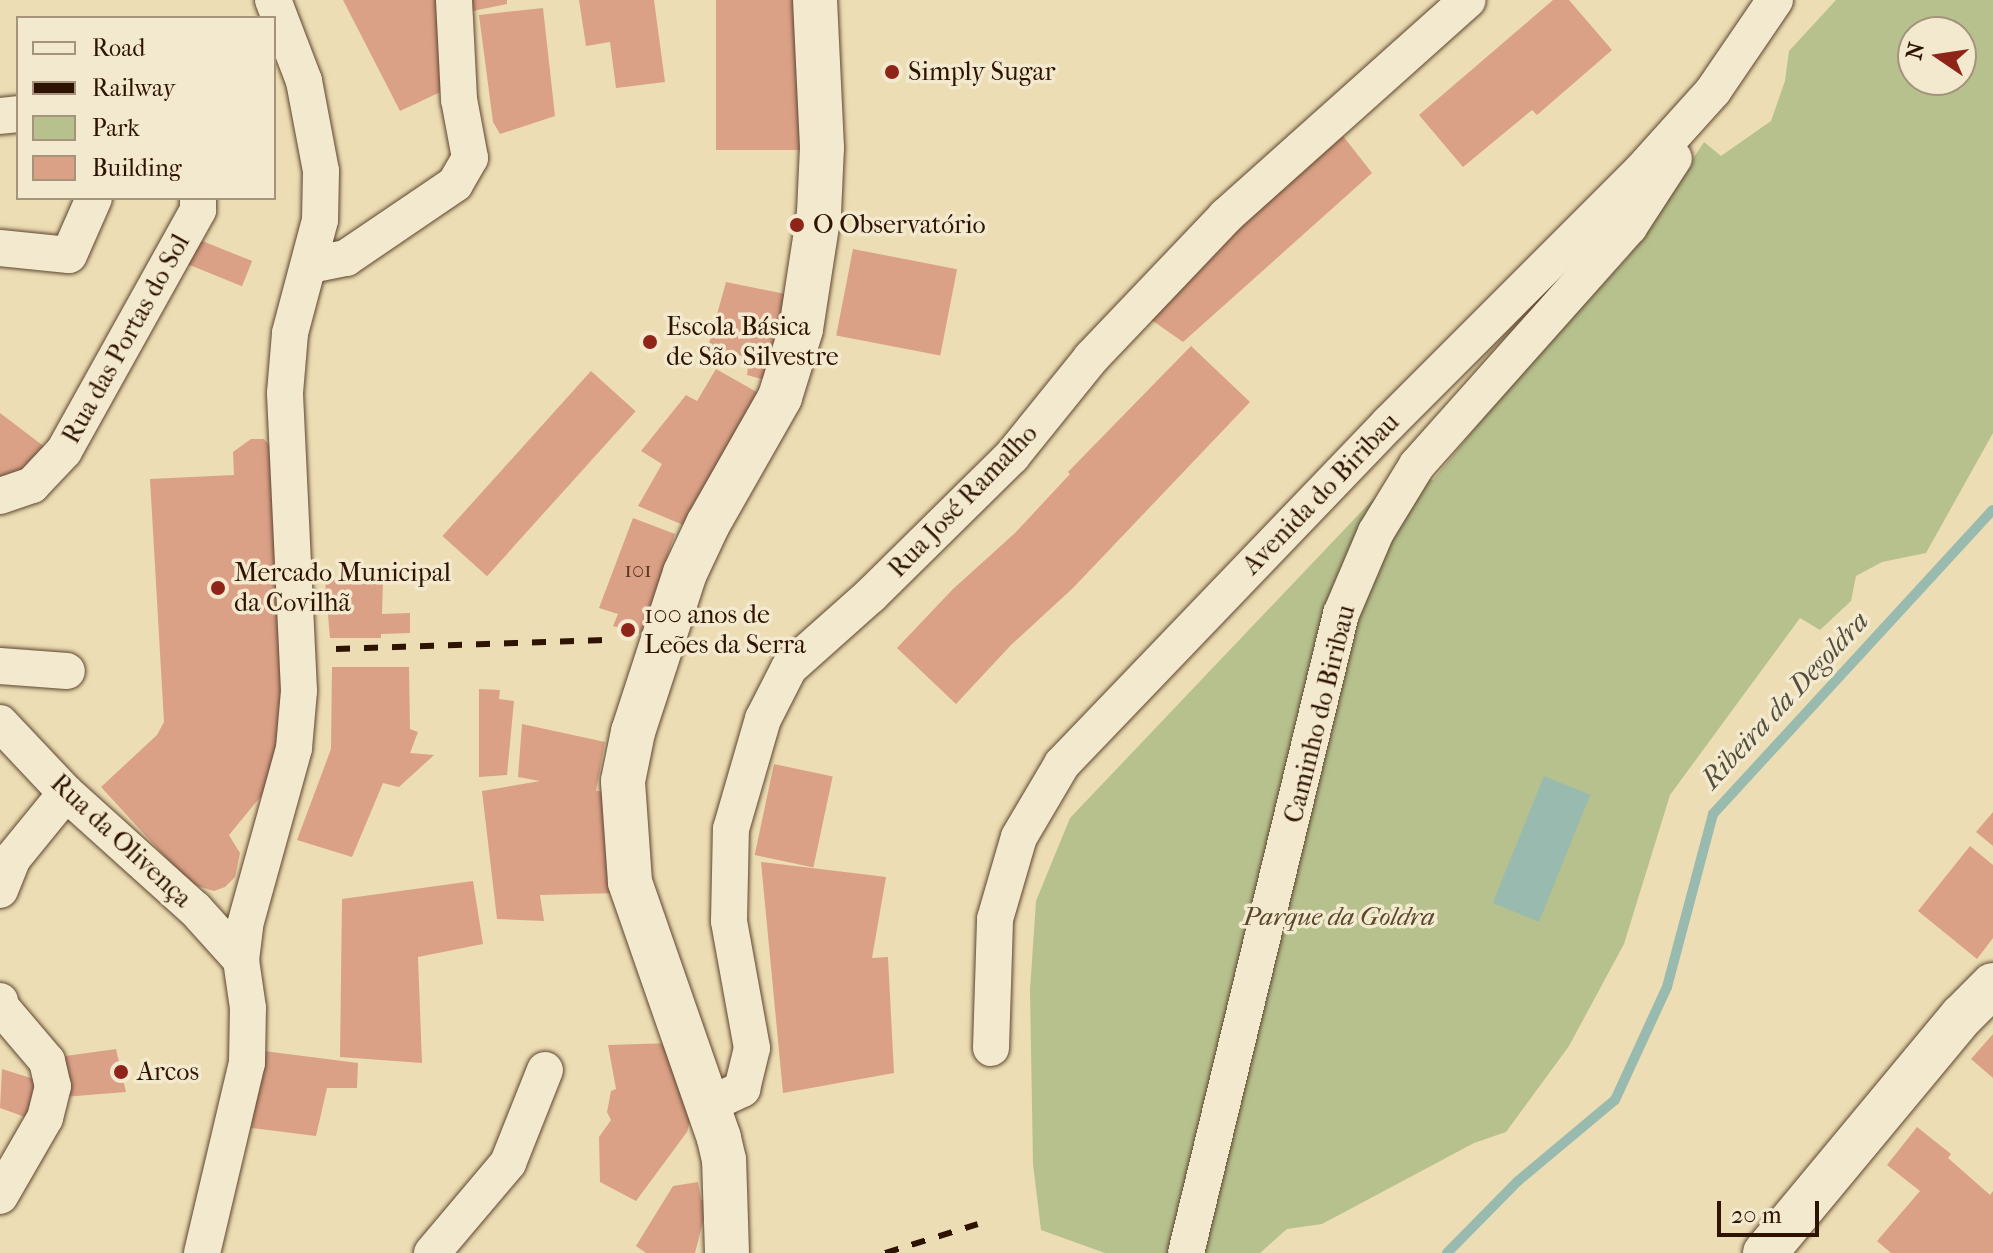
<!DOCTYPE html>
<html>
<head>
<meta charset="utf-8">
<style>
	body { margin:0 }
	#map { position:relative; width:1993px; height:1253px; overflow:hidden; background:#ecddb4; font-family:"IM FELL French Canon",serif }
	div>[style] { position:absolute }
	.green>* { inset:0; background:#b7c18e }
	.water>* { inset:0; background:#99bbaf; transform-origin:0 0 }
	.stream>* { height:10px; margin:-5px; padding:0 5px; transform-origin:5px; border-radius:5px; background:#99bbaf }
	.building>* { inset:0; background:#daa187; transform-origin:0 0 }
	.roads { filter:drop-shadow(0 0 2px #5e462e) drop-shadow(0 0 2px #5e462e) }
	.street>* { height:36px; margin:-18px; padding:0 18px; transform-origin:18px; border-radius:18px; background:#f3e9ce }
	.secondary>* { height:44px; margin:-22px; padding:0 22px; transform-origin:22px; border-radius:22px; background:#f3e9ce }
	.rail>* { height:6px; margin-top:-3px; transform-origin:0; background:repeating-linear-gradient(90deg,#2f1302 0 14px,transparent 0 28px) }
	.dots>* { width:22px; height:22px; translate:-50% -50%; box-sizing:border-box; border:4px solid #f3e9ce; border-radius:50% }
	span { translate:-50% -50%; white-space:nowrap; text-align:center; line-height:1.15; -webkit-text-stroke:7px #f3e9ce; paint-order:stroke }
	.number-label { font-size:22px; color:#5a3623 }
	.number-label span { -webkit-text-stroke-width:0 }
	.poi-label { font-size:26px; color:#2f1302 }
	.left { translate:0 -50%; text-align:left }
	.street-label { font-size:26px; color:#2f1302 }
	.park-label { font-size:26px; color:#58472c; font-style:italic }
	.water-label { font-size:28px; color:#544e3f; font-style:italic }
	.legend { position:absolute; left:16px; top:16px; width:260px; height:184px; box-sizing:border-box; background:#f3e9ce; border:2px solid #a5937c; margin:0; padding:10px 14px; list-style:none; font-size:24px; color:#2f1302 }
	.legend li { display:flex; align-items:center; gap:16px; height:40px }
	.legend b { width:40px; border:2px solid #a5937c }
	.north { position:absolute; left:1897px; top:16px; width:80px; height:80px; box-sizing:border-box; background:#f3e9ce; border:2px solid #a5937c; border-radius:50%; rotate:283deg; font-size:22px; font-weight:700; line-height:32px; text-align:center; color:#2f1302 }
	.north::after { content:''; display:block; margin:auto; width:28px; height:36px; background:#8f2418; clip-path:polygon(50% 0,100% 100%,50% 72%,0 100%) }
	.scale { position:absolute; left:1717px; top:1201px; width:102px; height:36px; box-sizing:border-box; border:4px solid #2f1302; border-top:0; padding-left:10px; font-size:24px; line-height:28px; white-space:nowrap; color:#2f1302; -webkit-text-stroke:6px #f3e9ce; paint-order:stroke }
</style>
</head>
<body>
<div id="map">
	<div class="green">
		<div style="clip-path:polygon(evenodd,1836px 0,1993px 0,1993px 433px,1926px 553px,1882px 562px,1856px 576px,1851px 601px,1820px 630px,1800px 618px,1670px 795px,1624px 944px,1569px 1046px,1506px 1132px,1474px 1143px,1322px 1224px,1287px 1229px,1260px 1253px,1105px 1253px,1041px 1230px,1033px 1164px,1030px 990px,1036px 901px,1070px 818px,1399px 472px,1433px 480px,1509px 386px,1628px 257px,1704px 142px,1721px 156px,1771px 121px,1785px 81px,1789px 51px,1836px 0,1913px 32px,1961px 32px,1961px 80px,1913px 80px,1913px 32px)"></div>
	</div>
	<div class="water">
		<div style="left:1544px;top:776px;width:50px;height:137px;rotate:22deg"></div>
	</div>
	<div class="stream">
		<div style="left:1447px;top:1253px;width:101px;rotate:-45.4deg"></div>
		<div style="left:1518px;top:1181px;width:126px;rotate:-39.9deg"></div>
		<div style="left:1615px;top:1100px;width:124px;rotate:-65.3deg"></div>
		<div style="left:1667px;top:987px;width:179px;rotate:-75.1deg"></div>
		<div style="left:1713px;top:814px;width:413px;rotate:-47.4deg"></div>
	</div>
	<div class="building">
		<div style="clip-path:polygon(343px 0,450px 0,449px 88px,400px 111px)"></div>
		<div style="clip-path:polygon(462px 0,507px 0,507px 4px,463px 13px)"></div>
		<div style="clip-path:polygon(579px 0,654px 0,665px 82px,616px 88px,610px 42px,586px 46px)"></div>
		<div style="left:716px;top:0;width:86px;height:150px"></div>
		<div style="clip-path:polygon(1553px 0,1569px 0,1612px 50px,1537px 115px,1532px 110px,1463px 167px,1419px 115px)"></div>
		<div style="clip-path:polygon(543px 8px,555px 116px,500px 134px,493px 122px,479px 15px)"></div>
		<div style="clip-path:polygon(1343px 136px,1372px 173px,1183px 342px,1143px 314px,1184px 270px)"></div>
		<div style="left:190px;top:236px;width:67px;height:27px;rotate:22deg"></div>
		<div style="left:853px;top:249px;width:106px;height:88px;rotate:11deg"></div>
		<div style="clip-path:polygon(726px 282px,795px 296px,775px 383px,747px 375px,749px 358px,708px 347px)"></div>
		<div style="clip-path:polygon(1191px 346px,1250px 402px,1073px 588px,1011px 645px,956px 704px,897px 648px,953px 589px,1015px 533px,1070px 474px,1068px 472px)"></div>
		<div style="clip-path:polygon(716px 369px,762px 395px,688px 527px,638px 506px,662px 464px,641px 451px,686px 395px,697px 401px)"></div>
		<div style="left:591px;top:371px;width:60px;height:222px;rotate:42deg"></div>
		<div style="clip-path:polygon(0 413px,54px 454px,0 489px)"></div>
		<div style="clip-path:polygon(251px 439px,264px 439px,273px 450px,284px 734px,267px 789px,229px 835px,240px 853px,235px 877px,225px 887px,214px 891px,190px 884px,101px 787px,157px 735px,164px 722px,150px 479px,234px 475px,233px 452px)"></div>
		<div style="clip-path:polygon(633px 518px,675px 534px,641px 634px,613px 626px,618px 614px,599px 608px)"></div>
		<div style="clip-path:polygon(325px 580px,383px 580px,382px 614px,410px 613px,410px 633px,381px 634px,381px 638px,330px 638px)"></div>
		<div style="clip-path:polygon(332px 667px,409px 667px,410px 729px,418px 732px,410px 753px,434px 755px,399px 787px,383px 783px,352px 857px,297px 840px,331px 749px)"></div>
		<div style="clip-path:polygon(479px 689px,500px 690px,499px 699px,514px 701px,507px 775px,479px 777px)"></div>
		<div style="clip-path:polygon(522px 724px,605px 742px,596px 791px,608px 792px,617px 893px,540px 895px,544px 921px,497px 919px,482px 791px,540px 781px,518px 777px)"></div>
		<div style="left:774px;top:764px;width:60px;height:93px;rotate:12deg"></div>
		<div style="clip-path:polygon(1993px 812px,1993px 846px,1976px 832px)"></div>
		<div style="clip-path:polygon(1970px 846px,1993px 865px,1993px 938px,1977px 959px,1918px 911px)"></div>
		<div style="clip-path:polygon(761px 862px,886px 877px,872px 958px,888px 957px,894px 1073px,783px 1093px)"></div>
		<div style="clip-path:polygon(473px 881px,483px 944px,418px 957px,422px 1063px,340px 1057px,342px 899px)"></div>
		<div style="clip-path:polygon(1993px 1034px,1993px 1078px,1971px 1059px)"></div>
		<div style="clip-path:polygon(673px 1043px,695px 1103px,687px 1132px,636px 1201px,600px 1182px,599px 1137px,611px 1120px,607px 1112px,611px 1091px,616px 1089px,608px 1045px)"></div>
		<div style="clip-path:polygon(116px 1049px,126px 1092px,63px 1097px,58px 1057px)"></div>
		<div style="clip-path:polygon(264px 1051px,358px 1063px,357px 1088px,327px 1088px,316px 1136px,251px 1128px)"></div>
		<div style="clip-path:polygon(2px 1069px,34px 1079px,45px 1100px,36px 1121px,0 1108px)"></div>
		<div style="clip-path:polygon(1917px 1127px,1951px 1154px,1948px 1158px,1990px 1195px,1993px 1191px,1993px 1253px,1891px 1253px,1877px 1241px,1920px 1191px,1887px 1165px)"></div>
		<div style="clip-path:polygon(698px 1182px,701px 1200px,708px 1202px,695px 1253px,646px 1253px,636px 1246px,673px 1186px)"></div>
	</div>
	<div class="roads">
		<div class="street">
			<div style="left:0;top:116px;width:18px;rotate:-6deg"></div>
			<div style="left:0;top:248px;width:69px;rotate:5.8deg"></div>
			<div style="left:69px;top:255px;width:62px;rotate:-66.3deg"></div>
			<div style="left:310px;top:265px;width:37px;rotate:-11deg"></div>
			<div style="left:346px;top:258px;width:132px;rotate:-34.2deg"></div>
			<div style="left:455px;top:184px;width:30px;rotate:-60deg"></div>
			<div style="left:470px;top:158px;width:60px;rotate:-100.6deg"></div>
			<div style="left:459px;top:99px;width:99px;rotate:-92.9deg"></div>
			<div style="left:0;top:496px;width:34px;rotate:-19deg"></div>
			<div style="left:32px;top:485px;width:47px;rotate:-46.7deg"></div>
			<div style="left:64px;top:451px;width:276px;rotate:-60.9deg"></div>
			<div style="left:198px;top:210px;width:12px;rotate:-90deg"></div>
			<div style="left:0;top:666px;width:67px;rotate:4.3deg"></div>
			<div style="left:0;top:723px;width:96px;rotate:46.7deg"></div>
			<div style="left:66px;top:793px;width:173px;rotate:42deg"></div>
			<div style="left:195px;top:909px;width:69px;rotate:48deg"></div>
			<div style="left:0;top:890px;width:35px;rotate:-68deg"></div>
			<div style="left:13px;top:858px;width:84px;rotate:-50.8deg"></div>
			<div style="left:0;top:1001px;width:6px;rotate:81deg"></div>
			<div style="left:1px;top:1007px;width:71px;rotate:49.6deg"></div>
			<div style="left:47px;top:1061px;width:26px;rotate:77deg"></div>
			<div style="left:53px;top:1086px;width:33px;rotate:104deg"></div>
			<div style="left:45px;top:1118px;width:90px;rotate:120deg"></div>
			<div style="left:991px;top:1048px;width:129px;rotate:-88.2deg"></div>
			<div style="left:995px;top:919px;width:85px;rotate:-73.7deg"></div>
			<div style="left:1019px;top:837px;width:85px;rotate:-59.5deg"></div>
			<div style="left:1062px;top:764px;width:472px;rotate:-46.2deg"></div>
			<div style="left:1389px;top:423px;width:356px;rotate:-45deg"></div>
			<div style="left:1641px;top:171px;width:108px;rotate:-48deg"></div>
			<div style="left:1713px;top:91px;width:110px;rotate:-55.7deg"></div>
			<div style="left:708px;top:1105px;width:38px;rotate:-25deg"></div>
			<div style="left:742px;top:1089px;width:42px;rotate:-76.3deg"></div>
			<div style="left:752px;top:1048px;width:129px;rotate:-100.3deg"></div>
			<div style="left:729px;top:921px;width:92px;rotate:-88.8deg"></div>
			<div style="left:731px;top:829px;width:115px;rotate:-73.8deg"></div>
			<div style="left:763px;top:719px;width:57px;rotate:-63deg"></div>
			<div style="left:789px;top:668px;width:110px;rotate:-41.7deg"></div>
			<div style="left:871px;top:595px;width:198px;rotate:-44.6deg"></div>
			<div style="left:1012px;top:456px;width:126px;rotate:-51.1deg"></div>
			<div style="left:1091px;top:358px;width:196px;rotate:-46.4deg"></div>
			<div style="left:1226px;top:216px;width:324px;rotate:-41.8deg"></div>
			<div style="left:202px;top:1253px;width:195px;rotate:-76.7deg"></div>
			<div style="left:247px;top:1063px;width:55px;rotate:-89deg"></div>
			<div style="left:248px;top:1008px;width:49px;rotate:-98.3deg"></div>
			<div style="left:241px;top:960px;width:35px;rotate:-83deg"></div>
			<div style="left:245px;top:925px;width:184px;rotate:-74.5deg"></div>
			<div style="left:294px;top:748px;width:57px;rotate:-85deg"></div>
			<div style="left:299px;top:691px;width:298px;rotate:-92.7deg"></div>
			<div style="left:285px;top:393px;width:60px;rotate:-85.2deg"></div>
			<div style="left:290px;top:333px;width:117px;rotate:-75.1deg"></div>
			<div style="left:320px;top:220px;width:49px;rotate:-88.8deg"></div>
			<div style="left:321px;top:171px;width:92px;rotate:-100.7deg"></div>
			<div style="left:304px;top:81px;width:87px;rotate:-110.9deg"></div>
			<div style="left:432px;top:1253px;width:118px;rotate:-49.8deg"></div>
			<div style="left:508px;top:1163px;width:100px;rotate:-68.3deg"></div>
			<div style="left:1186px;top:1253px;width:658px;rotate:-76.37deg"></div>
			<div style="left:1341px;top:614px;width:89px;rotate:-66.9deg"></div>
			<div style="left:1376px;top:532px;width:79px;rotate:-58.5deg"></div>
			<div style="left:1417px;top:465px;width:319px;rotate:-48.3deg"></div>
			<div style="left:1629px;top:227px;width:82px;rotate:-56.9deg"></div>
		</div>
		<div class="secondary">
			<div style="left:727px;top:1253px;width:93px;rotate:-91.8deg"></div>
			<div style="left:724px;top:1160px;width:23px;rotate:-103deg"></div>
			<div style="left:719px;top:1138px;width:271px;rotate:-109.2deg"></div>
			<div style="left:630px;top:882px;width:101px;rotate:-94deg"></div>
			<div style="left:623px;top:781px;width:50px;rotate:-78.5deg"></div>
			<div style="left:633px;top:732px;width:167px;rotate:-71.9deg"></div>
			<div style="left:685px;top:573px;width:54px;rotate:-64.9deg"></div>
			<div style="left:708px;top:524px;width:146px;rotate:-60.4deg"></div>
			<div style="left:780px;top:397px;width:71px;rotate:-72.8deg"></div>
			<div style="left:801px;top:329px;width:117px;rotate:-81.2deg"></div>
			<div style="left:819px;top:213px;width:65px;rotate:-87.4deg"></div>
			<div style="left:822px;top:148px;width:148px;rotate:-92.7deg"></div>
			<div style="left:1765px;top:1253px;width:308px;rotate:-50.3deg"></div>
			<div style="left:1962px;top:1016px;width:44px;rotate:-45deg"></div>
		</div>
	</div>
	<div class="rail">
		<div style="left:336px;top:649px;width:277px;rotate:-1.9deg"></div>
		<div style="left:885px;top:1253px;width:97px;rotate:-17.3deg"></div>
	</div>
	<div class="dots">
		<div style="left:892px;top:72px;background:#8f2418"></div>
		<div style="left:797px;top:225px;background:#8f2418"></div>
		<div style="left:650px;top:342px;background:#8f2418"></div>
		<div style="left:218px;top:588px;background:#8f2418"></div>
		<div style="left:628px;top:630px;background:#8f2418"></div>
		<div style="left:121px;top:1072px;background:#8f2418"></div>
	</div>
	<div class="number-label">
		<span style="left:638px;top:571px">101</span>
	</div>
	<div class="poi-label">
		<span class="left" style="left:908px;top:72px">Simply Sugar</span>
		<span class="left" style="left:813px;top:225px">O Observatório</span>
		<span class="left" style="left:666px;top:342px">Escola Básica<br>de São Silvestre</span>
		<span class="left" style="left:234px;top:588px">Mercado Municipal<br>da Covilhã</span>
		<span class="left" style="left:644px;top:630px">100 anos de<br>Leões da Serra</span>
		<span class="left" style="left:137px;top:1072px">Arcos</span>
	</div>
	<div class="street-label">
		<span style="left:126px;top:339px;rotate:-61deg">Rua das Portas do Sol</span>
		<span style="left:1321px;top:494px;rotate:-46deg">Avenida do Biribau</span>
		<span style="left:963px;top:501px;rotate:-46deg">Rua José Ramalho</span>
		<span style="left:1320px;top:714px;rotate:-76deg">Caminho do Biribau</span>
		<span style="left:121px;top:841px;rotate:43deg">Rua da Olivença</span>
	</div>
	<div class="park-label">
		<span style="left:1339px;top:917px">Parque da Goldra</span>
	</div>
	<div class="water-label">
		<span style="left:1785px;top:700px;rotate:-47deg">Ribeira da Degoldra</span>
	</div>
	<ul class="legend">
	<li><b style="height:10px;background:#f3e9ce"></b>Road</li>
	<li><b style="height:10px;background:#2f1302"></b>Railway</li>
	<li><b style="height:22px;background:#b7c18e"></b>Park</li>
	<li><b style="height:22px;background:#daa187"></b>Building</li>
	</ul>
	<div class="north">N</div>
	<div class="scale">20 m</div>
</div>
</body>
</html>
